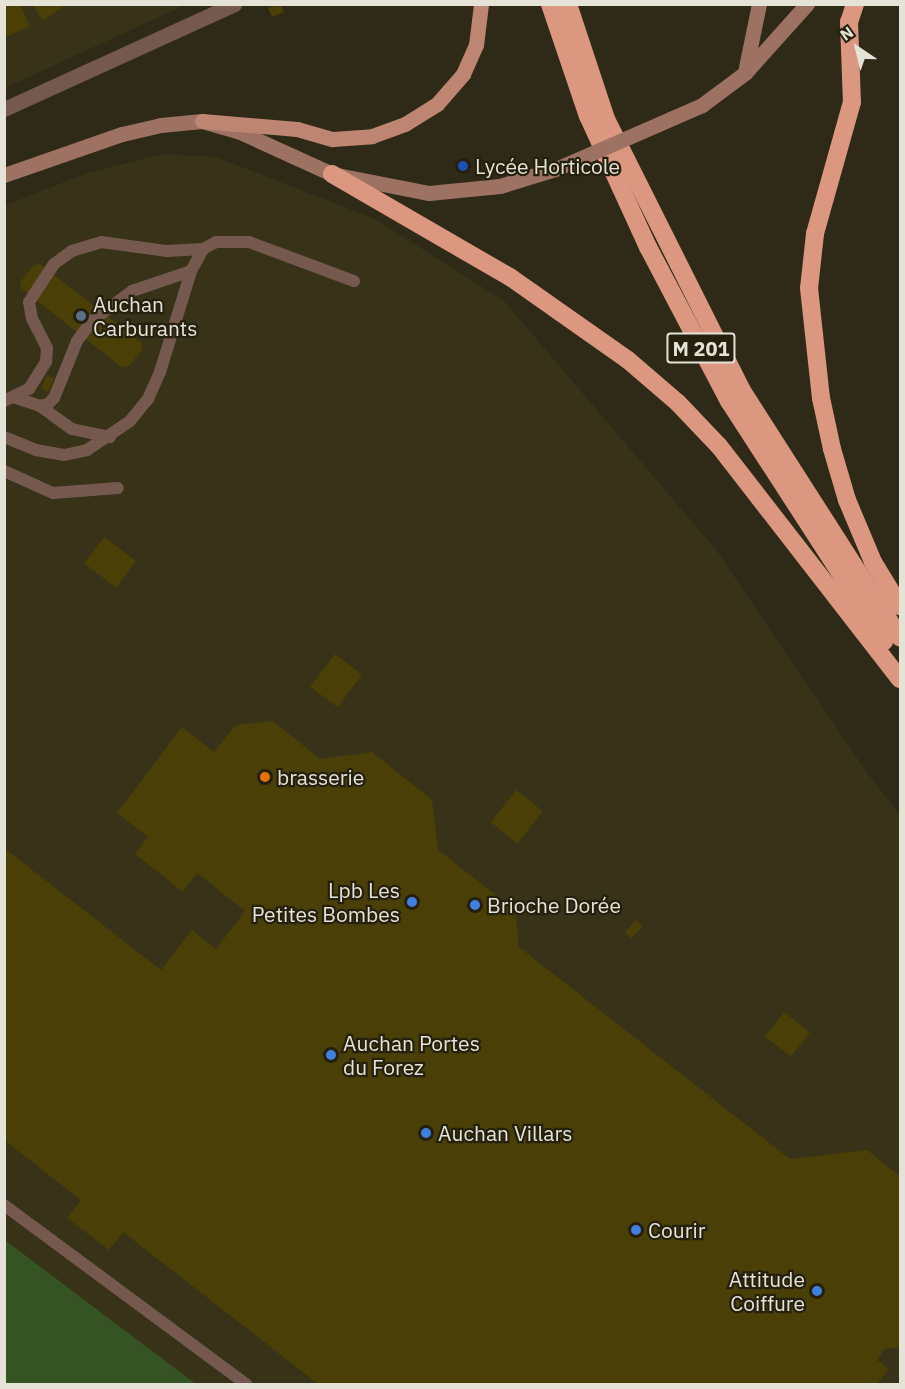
<!DOCTYPE html>
<html>
<head>
<meta charset="utf-8">
<style>
	body { margin:0 }
	#map { position:relative; width:905px; height:1389px; overflow:hidden; background:#2f2a17; font-family:"IBM Plex Sans",sans-serif }
	div>[style] { position:absolute }
	.built>* { inset:0; background:#383218 }
	.green>* { inset:0; background:#365324 }
	.building>* { inset:0; background:#4a3f07; transform-origin:0 0 }
	.lane>* { height:12px; margin:-6px; padding:0 6px; transform-origin:6px; border-radius:6px; background:#75594f }
	.street>* { height:15px; margin:-7.5px; padding:0 7.5px; transform-origin:7.5px; border-radius:7.5px; background:#75594f }
	.secondary>* { height:15px; margin:-7.5px; padding:0 7.5px; transform-origin:7.5px; border-radius:7.5px; background:#9e7263 }
	.primary>* { height:15px; margin:-7.5px; padding:0 7.5px; transform-origin:7.5px; border-radius:7.5px; background:#be8672 }
	.highway>* { height:18px; margin:-9px; padding:0 9px; transform-origin:9px; border-radius:9px; background:#dc9780 }
	.secondary-bridge>* { height:15px; margin:-7.5px; padding:0 7.5px; transform-origin:7.5px; border-radius:7.5px; background:#9e7263 }
	.dots>* { width:16px; height:16px; translate:-50% -50%; box-sizing:border-box; border:3px solid #25200e; border-radius:50% }
	span { translate:-50% -50%; white-space:nowrap; text-align:center; line-height:1.15; -webkit-text-stroke:4.5px #25200e; paint-order:stroke }
	.shield-label span { padding:2px 4px; background:#25200e; border:2px solid; border-radius:4px; -webkit-text-stroke-width:0 }
	.shield-label { font-size:20px; color:#e5e3d7; font-weight:700 }
	.poi-label { font-size:21px; color:#e5e3d7 }
	.left { translate:0 -50%; text-align:left }
	.right { translate:-100% -50%; text-align:right }
	.frame { position:absolute; inset:0; border:6px solid #e5e3d7; pointer-events:none }
	.north { position:absolute; left:827px; top:18px; width:60px; height:60px; -webkit-text-stroke:4px #25200e; paint-order:stroke; rotate:325deg; font-size:16px; font-weight:700; line-height:24px; text-align:center; color:#e5e3d7 }
	.north::after { content:''; display:block; margin:auto; width:21px; height:27px; background:#e5e3d7; clip-path:polygon(50% 0,100% 100%,50% 72%,0 100%) }
</style>
</head>
<body>
<div id="map">
	<div class="built">
		<div style="clip-path:polygon(5px 5px,185px 5px,5px 88px)"></div>
		<div style="clip-path:polygon(164px 154px,216px 157px,375px 219px,504px 301px,717px 551px,868px 774px,900px 815px,900px 1384px,196px 1384px,5px 1240px,4px 206px,87px 173px)"></div>
	</div>
	<div class="green">
		<div style="clip-path:polygon(4px 1240px,5px 1240px,196px 1384px,5px 1384px)"></div>
	</div>
	<div class="building">
		<div style="clip-path:polygon(4px 4px,20px 4px,30px 26px,4px 38px)"></div>
		<div style="clip-path:polygon(32px 4px,67px 4px,43px 21px)"></div>
		<div style="clip-path:polygon(281px 4px,284px 12px,272px 17px,268px 8px)"></div>
		<div style="clip-path:polygon(40px 264px,142px 343px,142px 350px,129px 366px,121px 367px,21px 288px,20px 282px,34px 265px)"></div>
		<div style="left:47px;top:375px;width:8px;height:15px;rotate:23deg"></div>
		<div style="left:104px;top:537px;width:40px;height:33px;rotate:37deg"></div>
		<div style="left:335px;top:654px;width:34px;height:41px;rotate:37deg"></div>
		<div style="clip-path:polygon(273px 721px,320px 759px,372px 752px,432px 800px,438px 850px,515px 910px,519px 947px,790px 1159px,867px 1150px,900px 1176px,900px 1347px,885px 1349px,877px 1360px,889px 1369px,877px 1384px,318px 1384px,123px 1232px,109px 1250px,67px 1218px,81px 1200px,4px 1140px,4px 848px,161px 970px,192px 930px,216px 949px,245px 911px,197px 873px,183px 892px,135px 854px,148px 837px,117px 813px,182px 727px,214px 752px,236px 725px)"></div>
		<div style="left:516px;top:790px;width:34px;height:41px;rotate:38deg"></div>
		<div style="left:636px;top:920px;width:9px;height:17px;rotate:41deg"></div>
		<div style="left:784px;top:1012px;width:33px;height:31px;rotate:38deg"></div>
	</div>
	<div class="lane">
		<div style="left:16px;top:398px;width:25px;rotate:18deg"></div>
		<div style="left:40px;top:406px;width:8px;rotate:-14deg"></div>
		<div style="left:48px;top:404px;width:8px;rotate:-45deg"></div>
		<div style="left:54px;top:398px;width:61px;rotate:-68deg"></div>
		<div style="left:77px;top:341px;width:26px;rotate:-53deg"></div>
		<div style="left:93px;top:320px;width:49px;rotate:-36.6deg"></div>
		<div style="left:132px;top:291px;width:62px;rotate:-18.7deg"></div>
		<div style="left:4px;top:401px;width:28px;rotate:-26deg"></div>
		<div style="left:29px;top:389px;width:32px;rotate:-58deg"></div>
		<div style="left:46px;top:362px;width:14px;rotate:-86deg"></div>
		<div style="left:47px;top:348px;width:33px;rotate:-117deg"></div>
		<div style="left:32px;top:319px;width:17px;rotate:-100deg"></div>
		<div style="left:29px;top:302px;width:45px;rotate:-56.7deg"></div>
		<div style="left:54px;top:264px;width:22px;rotate:-36deg"></div>
		<div style="left:72px;top:251px;width:30px;rotate:-17deg"></div>
		<div style="left:101px;top:242px;width:67px;rotate:7.8deg"></div>
		<div style="left:167px;top:251px;width:36px;rotate:-3deg"></div>
		<div style="left:40px;top:406px;width:39px;rotate:36deg"></div>
		<div style="left:72px;top:429px;width:39px;rotate:12deg"></div>
		<div style="left:4px;top:437px;width:35px;rotate:22deg"></div>
		<div style="left:36px;top:450px;width:28px;rotate:10deg"></div>
		<div style="left:64px;top:455px;width:24px;rotate:-12deg"></div>
		<div style="left:87px;top:450px;width:52px;rotate:-34deg"></div>
		<div style="left:130px;top:421px;width:28px;rotate:-51deg"></div>
		<div style="left:148px;top:399px;width:30px;rotate:-66deg"></div>
		<div style="left:160px;top:372px;width:106px;rotate:-72.9deg"></div>
		<div style="left:191px;top:271px;width:25px;rotate:-61deg"></div>
		<div style="left:203px;top:249px;width:15px;rotate:-28deg"></div>
		<div style="left:216px;top:242px;width:33px"></div>
		<div style="left:249px;top:242px;width:112px;rotate:20.4deg"></div>
		<div style="left:4px;top:471px;width:54px;rotate:24.2deg"></div>
		<div style="left:53px;top:493px;width:65px;rotate:-4.4deg"></div>
		<div style="left:4px;top:1205px;width:301px;rotate:36.5deg"></div>
	</div>
	<div class="street">
		<div style="left:4px;top:109px;width:253px;rotate:-24.5deg"></div>
	</div>
	<div class="secondary">
		<div style="left:745px;top:72px;width:69px;rotate:-78.4deg"></div>
		<div style="left:702px;top:105px;width:54px;rotate:-36.7deg"></div>
		<div style="left:745px;top:73px;width:93px;rotate:-48.1deg"></div>
		<div style="left:4px;top:175px;width:125px;rotate:-19.2deg"></div>
		<div style="left:122px;top:134px;width:40px;rotate:-13deg"></div>
		<div style="left:161px;top:125px;width:41px;rotate:-5.6deg"></div>
		<div style="left:202px;top:121px;width:40px;rotate:16deg"></div>
		<div style="left:240px;top:132px;width:101px;rotate:24.5deg"></div>
		<div style="left:332px;top:174px;width:99px;rotate:11.1deg"></div>
		<div style="left:429px;top:193px;width:71px;rotate:-5.6deg"></div>
		<div style="left:500px;top:186px;width:61px;rotate:-17.2deg"></div>
	</div>
	<div class="primary">
		<div style="left:202px;top:121px;width:95px;rotate:4.8deg"></div>
		<div style="left:297px;top:129px;width:37px;rotate:16deg"></div>
		<div style="left:333px;top:139px;width:39px;rotate:-4deg"></div>
		<div style="left:372px;top:136px;width:35px;rotate:-20deg"></div>
		<div style="left:405px;top:124px;width:38px;rotate:-32deg"></div>
		<div style="left:437px;top:104px;width:40px;rotate:-49deg"></div>
		<div style="left:463px;top:74px;width:32px;rotate:-66deg"></div>
		<div style="left:476px;top:45px;width:41px;rotate:-83deg"></div>
	</div>
	<div class="highway">
		<div style="left:550px;top:4px;width:118px;rotate:71.3deg"></div>
		<div style="left:588px;top:116px;width:144px;rotate:65.4deg"></div>
		<div style="left:648px;top:247px;width:174px;rotate:62.3deg"></div>
		<div style="left:729px;top:401px;width:286px;rotate:57.1deg"></div>
		<div style="left:568px;top:4px;width:121px;rotate:71.7deg"></div>
		<div style="left:606px;top:119px;width:302px;rotate:63.4deg"></div>
		<div style="left:741px;top:389px;width:295px;rotate:57.4deg"></div>
		<div style="left:855px;top:4px;width:19px;rotate:108deg"></div>
		<div style="left:849px;top:22px;width:80px;rotate:87.9deg"></div>
		<div style="left:852px;top:102px;width:137px;rotate:105.7deg"></div>
		<div style="left:815px;top:234px;width:54px;rotate:96.3deg"></div>
		<div style="left:809px;top:288px;width:111px;rotate:83.8deg"></div>
		<div style="left:821px;top:398px;width:52px;rotate:77.8deg"></div>
		<div style="left:832px;top:449px;width:53px;rotate:73.6deg"></div>
		<div style="left:847px;top:500px;width:67px;rotate:67.2deg"></div>
		<div style="left:873px;top:562px;width:52px;rotate:58.5deg"></div>
		<div style="left:332px;top:174px;width:206px;rotate:30.1deg"></div>
		<div style="left:510px;top:277px;width:144px;rotate:35.1deg"></div>
		<div style="left:628px;top:360px;width:66px;rotate:40.7deg"></div>
		<div style="left:678px;top:403px;width:59px;rotate:46.4deg"></div>
		<div style="left:719px;top:446px;width:295px;rotate:52.2deg"></div>
	</div>
	<div class="secondary-bridge">
		<div style="left:558px;top:168px;width:157px;rotate:-23.6deg"></div>
	</div>
	<div class="dots">
		<div style="left:463px;top:166px;background:#1a4fb4"></div>
		<div style="left:81px;top:316px;background:#5c6f8a"></div>
		<div style="left:265px;top:777px;background:#e8710a"></div>
		<div style="left:412px;top:902px;background:#3f7fe0"></div>
		<div style="left:475px;top:905px;background:#3f7fe0"></div>
		<div style="left:331px;top:1055px;background:#3f7fe0"></div>
		<div style="left:426px;top:1133px;background:#3f7fe0"></div>
		<div style="left:636px;top:1230px;background:#3f7fe0"></div>
		<div style="left:817px;top:1291px;background:#3f7fe0"></div>
	</div>
	<div class="shield-label">
		<span style="left:701px;top:348px">M 201</span>
	</div>
	<div class="poi-label">
		<span class="left" style="left:475px;top:166px">Lycée Horticole</span>
		<span class="left" style="left:93px;top:316px">Auchan<br>Carburants</span>
		<span class="left" style="left:277px;top:777px">brasserie</span>
		<span class="right" style="left:400px;top:902px">Lpb Les<br>Petites Bombes</span>
		<span class="left" style="left:487px;top:905px">Brioche Dorée</span>
		<span class="left" style="left:343px;top:1055px">Auchan Portes<br>du Forez</span>
		<span class="left" style="left:438px;top:1133px">Auchan Villars</span>
		<span class="left" style="left:648px;top:1230px">Courir</span>
		<span class="right" style="left:805px;top:1291px">Attitude<br>Coiffure</span>
	</div>
	<div class="frame"></div>
	<div class="north">N</div>
</div>
</body>
</html>
